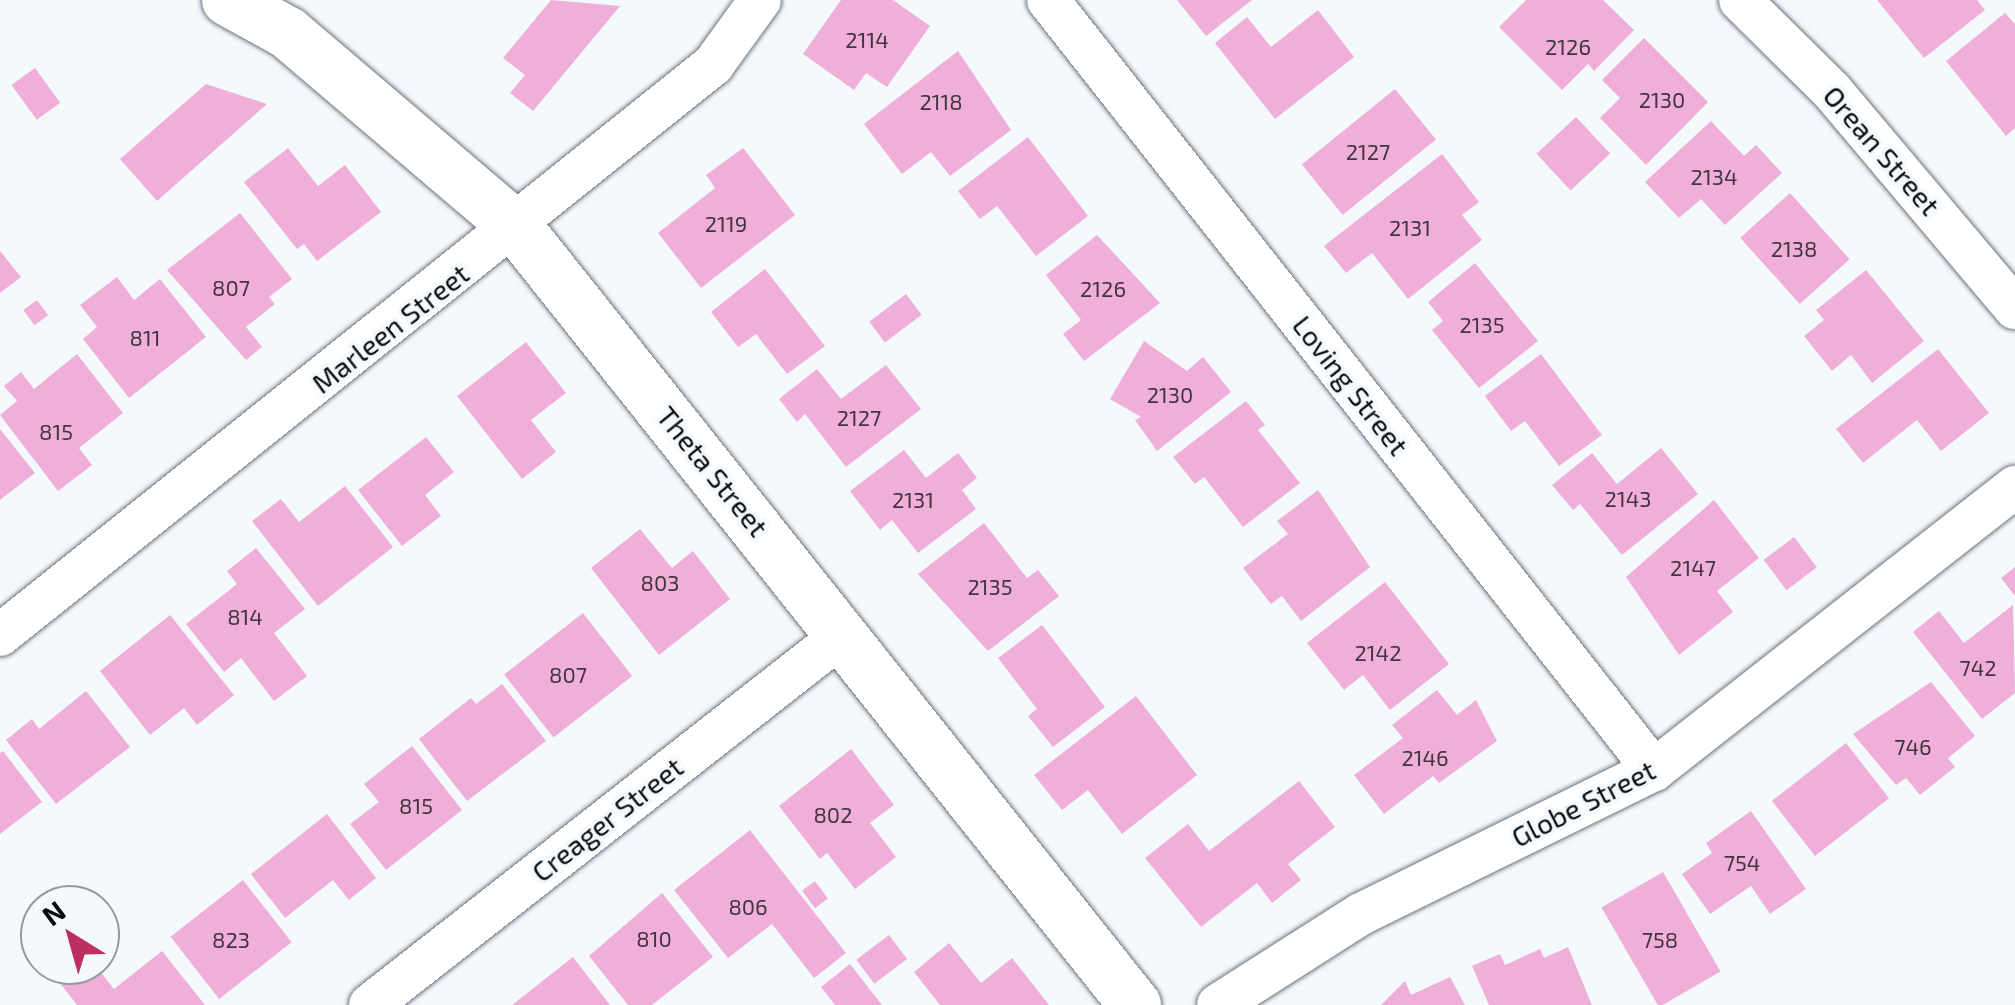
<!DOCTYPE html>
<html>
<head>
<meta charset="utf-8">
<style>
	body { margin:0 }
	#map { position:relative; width:2015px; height:1005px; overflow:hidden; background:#f4f9fe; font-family:"Exo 2",sans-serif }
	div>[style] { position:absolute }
	.building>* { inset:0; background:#efafd8; transform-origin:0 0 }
	.roads { filter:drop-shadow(0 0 2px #6b737a) drop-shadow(0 0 2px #6b737a) }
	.minor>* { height:42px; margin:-21px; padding:0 21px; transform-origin:21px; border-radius:21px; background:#fff }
	.tertiary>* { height:52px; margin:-26px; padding:0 26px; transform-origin:26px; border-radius:26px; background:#fff }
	span { translate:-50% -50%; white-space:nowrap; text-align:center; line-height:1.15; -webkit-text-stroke:8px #f4f9fe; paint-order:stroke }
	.number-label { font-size:22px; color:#423540 }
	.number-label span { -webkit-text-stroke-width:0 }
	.street-label { font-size:28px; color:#090c0e }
	.north { position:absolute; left:20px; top:885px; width:100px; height:100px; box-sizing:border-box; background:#f4f9fe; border:2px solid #969a9e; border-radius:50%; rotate:323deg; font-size:28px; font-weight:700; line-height:40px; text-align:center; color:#090c0e }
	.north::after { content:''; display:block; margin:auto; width:35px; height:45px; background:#bd2f5e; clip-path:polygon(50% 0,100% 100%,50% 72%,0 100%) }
</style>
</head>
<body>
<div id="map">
	<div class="building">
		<div style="clip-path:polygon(551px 0,620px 6px,533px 111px,510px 93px,525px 75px,503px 58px)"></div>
		<div style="clip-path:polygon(841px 0,893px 0,930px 26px,887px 87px,866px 73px,854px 90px,803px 54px)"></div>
		<div style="clip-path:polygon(1177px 0,1252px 0,1206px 36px)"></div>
		<div style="clip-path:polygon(1526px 0,1603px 0,1634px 30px,1594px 71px,1588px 64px,1562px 90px,1499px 27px)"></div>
		<div style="clip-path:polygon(1877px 0,1977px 0,1985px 10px,1924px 58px)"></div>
		<div style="clip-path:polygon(1318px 10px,1354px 57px,1275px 119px,1215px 43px,1247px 17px,1271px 47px)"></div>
		<div style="clip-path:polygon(2005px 13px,2015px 24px,2015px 128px,2006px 136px,1946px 61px)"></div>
		<div style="clip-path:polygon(1644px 38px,1708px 102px,1646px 165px,1600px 118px,1620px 98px,1602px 80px)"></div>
		<div style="clip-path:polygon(958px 51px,1011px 130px,950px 176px,931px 152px,902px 174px,864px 124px)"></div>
		<div style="left:35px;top:68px;width:43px;height:29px;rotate:54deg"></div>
		<div style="clip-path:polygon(206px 84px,267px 104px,157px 201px,120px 159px)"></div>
		<div style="left:1395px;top:89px;width:65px;height:120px;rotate:51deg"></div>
		<div style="left:1576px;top:117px;width:50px;height:54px;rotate:47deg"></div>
		<div style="clip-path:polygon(1711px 121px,1744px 156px,1756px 145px,1782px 173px,1725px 225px,1701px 199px,1679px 218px,1645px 182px)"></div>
		<div style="clip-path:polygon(1028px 137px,1088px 216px,1036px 256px,997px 206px,980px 219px,958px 191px)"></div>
		<div style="clip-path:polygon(288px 148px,318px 186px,345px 165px,381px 212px,317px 261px,304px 244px,297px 249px,244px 182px)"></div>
		<div style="clip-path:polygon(743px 148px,795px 215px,701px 288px,658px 233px,715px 188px,706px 175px)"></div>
		<div style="clip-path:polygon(1442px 154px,1479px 202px,1462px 215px,1482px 240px,1408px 299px,1372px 253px,1346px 273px,1324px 246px)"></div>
		<div style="left:1790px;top:193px;width:89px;height:67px;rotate:48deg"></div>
		<div style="clip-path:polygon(240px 213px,292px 279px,269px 297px,275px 304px,246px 327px,262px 347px,246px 360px,167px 270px)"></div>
		<div style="clip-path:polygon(1097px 235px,1160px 303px,1084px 361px,1063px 334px,1081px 320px,1046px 275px)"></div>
		<div style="clip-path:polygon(0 251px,21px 277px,0 293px)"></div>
		<div style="clip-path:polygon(1475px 263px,1538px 341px,1479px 388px,1432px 330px,1443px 321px,1428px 302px)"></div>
		<div style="clip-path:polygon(765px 269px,825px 346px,787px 374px,756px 334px,738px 347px,711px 312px)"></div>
		<div style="clip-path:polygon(1866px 270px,1924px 341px,1872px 383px,1851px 355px,1832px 371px,1804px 336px,1824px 320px,1816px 310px)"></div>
		<div style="clip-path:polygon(117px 277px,134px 300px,160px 279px,206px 337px,129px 398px,83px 339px,97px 327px,80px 305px)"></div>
		<div style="left:906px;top:294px;width:26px;height:46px;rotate:53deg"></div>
		<div style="left:37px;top:300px;width:19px;height:17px;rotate:54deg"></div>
		<div style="clip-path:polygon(1144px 341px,1187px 371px,1203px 357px,1231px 392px,1157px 451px,1135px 420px,1141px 417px,1110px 399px)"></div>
		<div style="clip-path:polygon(526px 342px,566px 393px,531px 420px,556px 452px,522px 479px,457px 396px)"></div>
		<div style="clip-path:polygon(1938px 349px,1989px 413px,1941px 451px,1917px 420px,1863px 463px,1836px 429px)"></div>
		<div style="clip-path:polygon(77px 354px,123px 413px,79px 448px,92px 465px,58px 491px,0 415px,17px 401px,4px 386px,21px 372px,34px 389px)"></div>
		<div style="clip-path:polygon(1541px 354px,1602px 435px,1559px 466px,1525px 421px,1511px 431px,1485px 396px)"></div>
		<div style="clip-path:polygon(886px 365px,921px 409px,846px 467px,805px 414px,797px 422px,779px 399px,817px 369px,841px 399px)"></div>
		<div style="clip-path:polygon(1246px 401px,1265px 425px,1258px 430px,1300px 483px,1243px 527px,1204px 477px,1195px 484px,1173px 457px)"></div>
		<div style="clip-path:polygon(0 429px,35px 473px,0 500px)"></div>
		<div style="clip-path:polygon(426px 437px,454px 472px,425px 495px,441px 516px,402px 546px,358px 490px)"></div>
		<div style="clip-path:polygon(1661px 448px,1698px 494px,1622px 555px,1580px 504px,1573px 510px,1552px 485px,1592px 453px,1617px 484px)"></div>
		<div style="clip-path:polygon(904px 450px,926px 478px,958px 453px,977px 478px,962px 490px,976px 509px,918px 553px,892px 520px,880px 530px,850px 491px)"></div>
		<div style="clip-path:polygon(345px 486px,393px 547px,318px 606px,252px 521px,281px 499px,299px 522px)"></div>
		<div style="clip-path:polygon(1318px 490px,1370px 567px,1301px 621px,1282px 596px,1271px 604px,1243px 568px,1288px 534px,1277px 521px)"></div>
		<div style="clip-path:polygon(1714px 500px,1759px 558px,1717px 591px,1733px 612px,1679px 655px,1626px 577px)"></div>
		<div style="clip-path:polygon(984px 523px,1027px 578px,1038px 570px,1059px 596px,988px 651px,918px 574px)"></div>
		<div style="clip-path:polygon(640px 529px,672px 568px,693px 551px,730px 599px,659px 655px,591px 568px)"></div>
		<div style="left:1794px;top:537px;width:38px;height:38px;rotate:53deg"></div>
		<div style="clip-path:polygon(256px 548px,305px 609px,274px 633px,307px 676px,274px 701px,241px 658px,224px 672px,186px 624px,237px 584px,227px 571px)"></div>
		<div style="clip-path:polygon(2015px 567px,2015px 596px,2001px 578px)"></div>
		<div style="clip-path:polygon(1385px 582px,1449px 664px,1390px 710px,1363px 675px,1344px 690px,1307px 643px)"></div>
		<div style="clip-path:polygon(2013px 605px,2015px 693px,1982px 719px,1913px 632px,1939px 611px,1964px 643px)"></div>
		<div style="left:583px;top:613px;width:80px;height:100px;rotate:52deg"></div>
		<div style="clip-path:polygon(170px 615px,234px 695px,197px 725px,184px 708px,150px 735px,100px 671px)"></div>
		<div style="clip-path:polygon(1042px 625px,1105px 707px,1053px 747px,1028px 716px,1037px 709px,998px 658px)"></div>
		<div style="clip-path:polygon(1931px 682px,1975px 736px,1948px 758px,1955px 767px,1920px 795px,1906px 778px,1896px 785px,1853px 734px)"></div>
		<div style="clip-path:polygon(502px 684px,546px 741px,467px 801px,419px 739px,471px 698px,476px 704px)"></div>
		<div style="clip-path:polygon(1437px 690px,1457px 715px,1476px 700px,1497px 741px,1439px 783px,1433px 776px,1384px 814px,1354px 775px,1403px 738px,1392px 725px)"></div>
		<div style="clip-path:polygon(86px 691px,130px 747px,56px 804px,6px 740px,32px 719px,39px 729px)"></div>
		<div style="clip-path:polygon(1136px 696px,1197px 775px,1122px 834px,1088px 790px,1062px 810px,1034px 775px)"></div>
		<div style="left:1846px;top:743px;width:70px;height:94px;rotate:52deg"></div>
		<div style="clip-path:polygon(412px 746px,462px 810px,386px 870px,350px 824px,379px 802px,364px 784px)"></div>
		<div style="clip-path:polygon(851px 749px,894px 805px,870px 823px,896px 857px,855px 889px,827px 853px,820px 859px,779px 806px)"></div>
		<div style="clip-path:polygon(3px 751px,42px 802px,0 834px,0 753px)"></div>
		<div style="clip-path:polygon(1299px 781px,1335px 827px,1288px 864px,1301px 880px,1272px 903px,1257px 883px,1201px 927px,1145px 858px,1188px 824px,1209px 851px)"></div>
		<div style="clip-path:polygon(1751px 811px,1806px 889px,1770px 914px,1751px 886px,1710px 914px,1682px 874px,1712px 853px,1706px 843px)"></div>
		<div style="clip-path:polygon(327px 814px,376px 878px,349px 900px,333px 880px,285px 918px,251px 874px)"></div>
		<div style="clip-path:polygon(750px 830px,846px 953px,814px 978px,772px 924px,728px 958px,674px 890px)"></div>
		<div style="left:1663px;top:872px;width:115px;height:71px;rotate:60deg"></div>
		<div style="left:243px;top:880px;width:79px;height:92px;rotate:52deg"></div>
		<div style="left:815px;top:881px;width:22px;height:16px;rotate:54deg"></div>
		<div style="clip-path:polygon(662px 893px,713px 957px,652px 1005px,628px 1005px,589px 956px)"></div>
		<div style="left:889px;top:935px;width:30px;height:41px;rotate:53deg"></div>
		<div style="clip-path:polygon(949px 943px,981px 983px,1012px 958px,1049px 1005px,940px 1005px,914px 972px)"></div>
		<div style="clip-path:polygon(1568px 947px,1592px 1005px,1489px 1005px,1472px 966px,1500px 954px,1505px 965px,1540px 949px,1544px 958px)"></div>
		<div style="clip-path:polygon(162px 951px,205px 1005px,77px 1005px,56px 978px,71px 965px,95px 965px,114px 989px)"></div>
		<div style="clip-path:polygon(573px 957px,610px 1005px,512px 1005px)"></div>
		<div style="clip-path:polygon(850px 964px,882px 1005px,835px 1005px,821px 987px)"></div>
		<div style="clip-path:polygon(1450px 977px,1465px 1005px,1381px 1005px,1405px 981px,1411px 995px)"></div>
	</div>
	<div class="roads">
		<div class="minor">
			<div style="left:1048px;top:0;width:980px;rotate:51.8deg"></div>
			<div style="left:1740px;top:0;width:129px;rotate:44.7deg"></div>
			<div style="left:1832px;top:91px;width:284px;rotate:49.9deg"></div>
			<div style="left:0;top:635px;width:913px;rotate:-38.64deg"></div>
			<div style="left:713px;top:65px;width:80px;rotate:-54.1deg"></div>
			<div style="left:370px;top:1005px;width:602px;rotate:-38.05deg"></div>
			<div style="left:1218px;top:1005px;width:169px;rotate:-32.5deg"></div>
			<div style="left:1361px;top:914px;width:326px;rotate:-26.2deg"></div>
			<div style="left:1654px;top:770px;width:459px;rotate:-38.1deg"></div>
		</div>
		<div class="tertiary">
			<div style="left:228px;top:0;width:68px;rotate:28.8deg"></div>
			<div style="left:288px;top:33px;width:301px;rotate:40.4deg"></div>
			<div style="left:517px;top:228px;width:993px;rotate:51.5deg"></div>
		</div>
	</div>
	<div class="number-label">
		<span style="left:867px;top:40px">2114</span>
		<span style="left:1568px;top:47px">2126</span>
		<span style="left:1662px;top:100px">2130</span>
		<span style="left:941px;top:102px">2118</span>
		<span style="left:1368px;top:152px">2127</span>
		<span style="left:1714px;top:177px">2134</span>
		<span style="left:726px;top:224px">2119</span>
		<span style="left:1410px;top:228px">2131</span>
		<span style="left:1794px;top:249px">2138</span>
		<span style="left:231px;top:288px">807</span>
		<span style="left:1103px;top:289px">2126</span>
		<span style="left:1482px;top:325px">2135</span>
		<span style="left:145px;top:338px">811</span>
		<span style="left:1170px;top:395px">2130</span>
		<span style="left:859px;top:418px">2127</span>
		<span style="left:56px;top:432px">815</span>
		<span style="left:1628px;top:499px">2143</span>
		<span style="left:913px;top:500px">2131</span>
		<span style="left:1693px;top:568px">2147</span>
		<span style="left:660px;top:583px">803</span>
		<span style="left:990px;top:587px">2135</span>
		<span style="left:245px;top:617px">814</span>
		<span style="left:1378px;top:653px">2142</span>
		<span style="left:1978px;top:668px">742</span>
		<span style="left:568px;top:675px">807</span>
		<span style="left:1913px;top:747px">746</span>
		<span style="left:1425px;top:758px">2146</span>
		<span style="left:416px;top:806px">815</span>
		<span style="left:833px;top:815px">802</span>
		<span style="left:1742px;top:863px">754</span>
		<span style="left:748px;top:907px">806</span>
		<span style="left:654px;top:939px">810</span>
		<span style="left:231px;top:940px">823</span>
		<span style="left:1660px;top:940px">758</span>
	</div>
	<div class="street-label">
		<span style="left:1882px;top:150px;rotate:49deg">Orean Street</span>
		<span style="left:390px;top:328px;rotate:-38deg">Marleen Street</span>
		<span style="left:1351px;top:385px;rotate:52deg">Loving Street</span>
		<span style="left:713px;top:471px;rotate:51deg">Theta Street</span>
		<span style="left:1583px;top:803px;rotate:-27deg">Globe Street</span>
		<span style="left:607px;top:819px;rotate:-38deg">Creager Street</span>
	</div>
	<div class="north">N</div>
</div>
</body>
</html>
